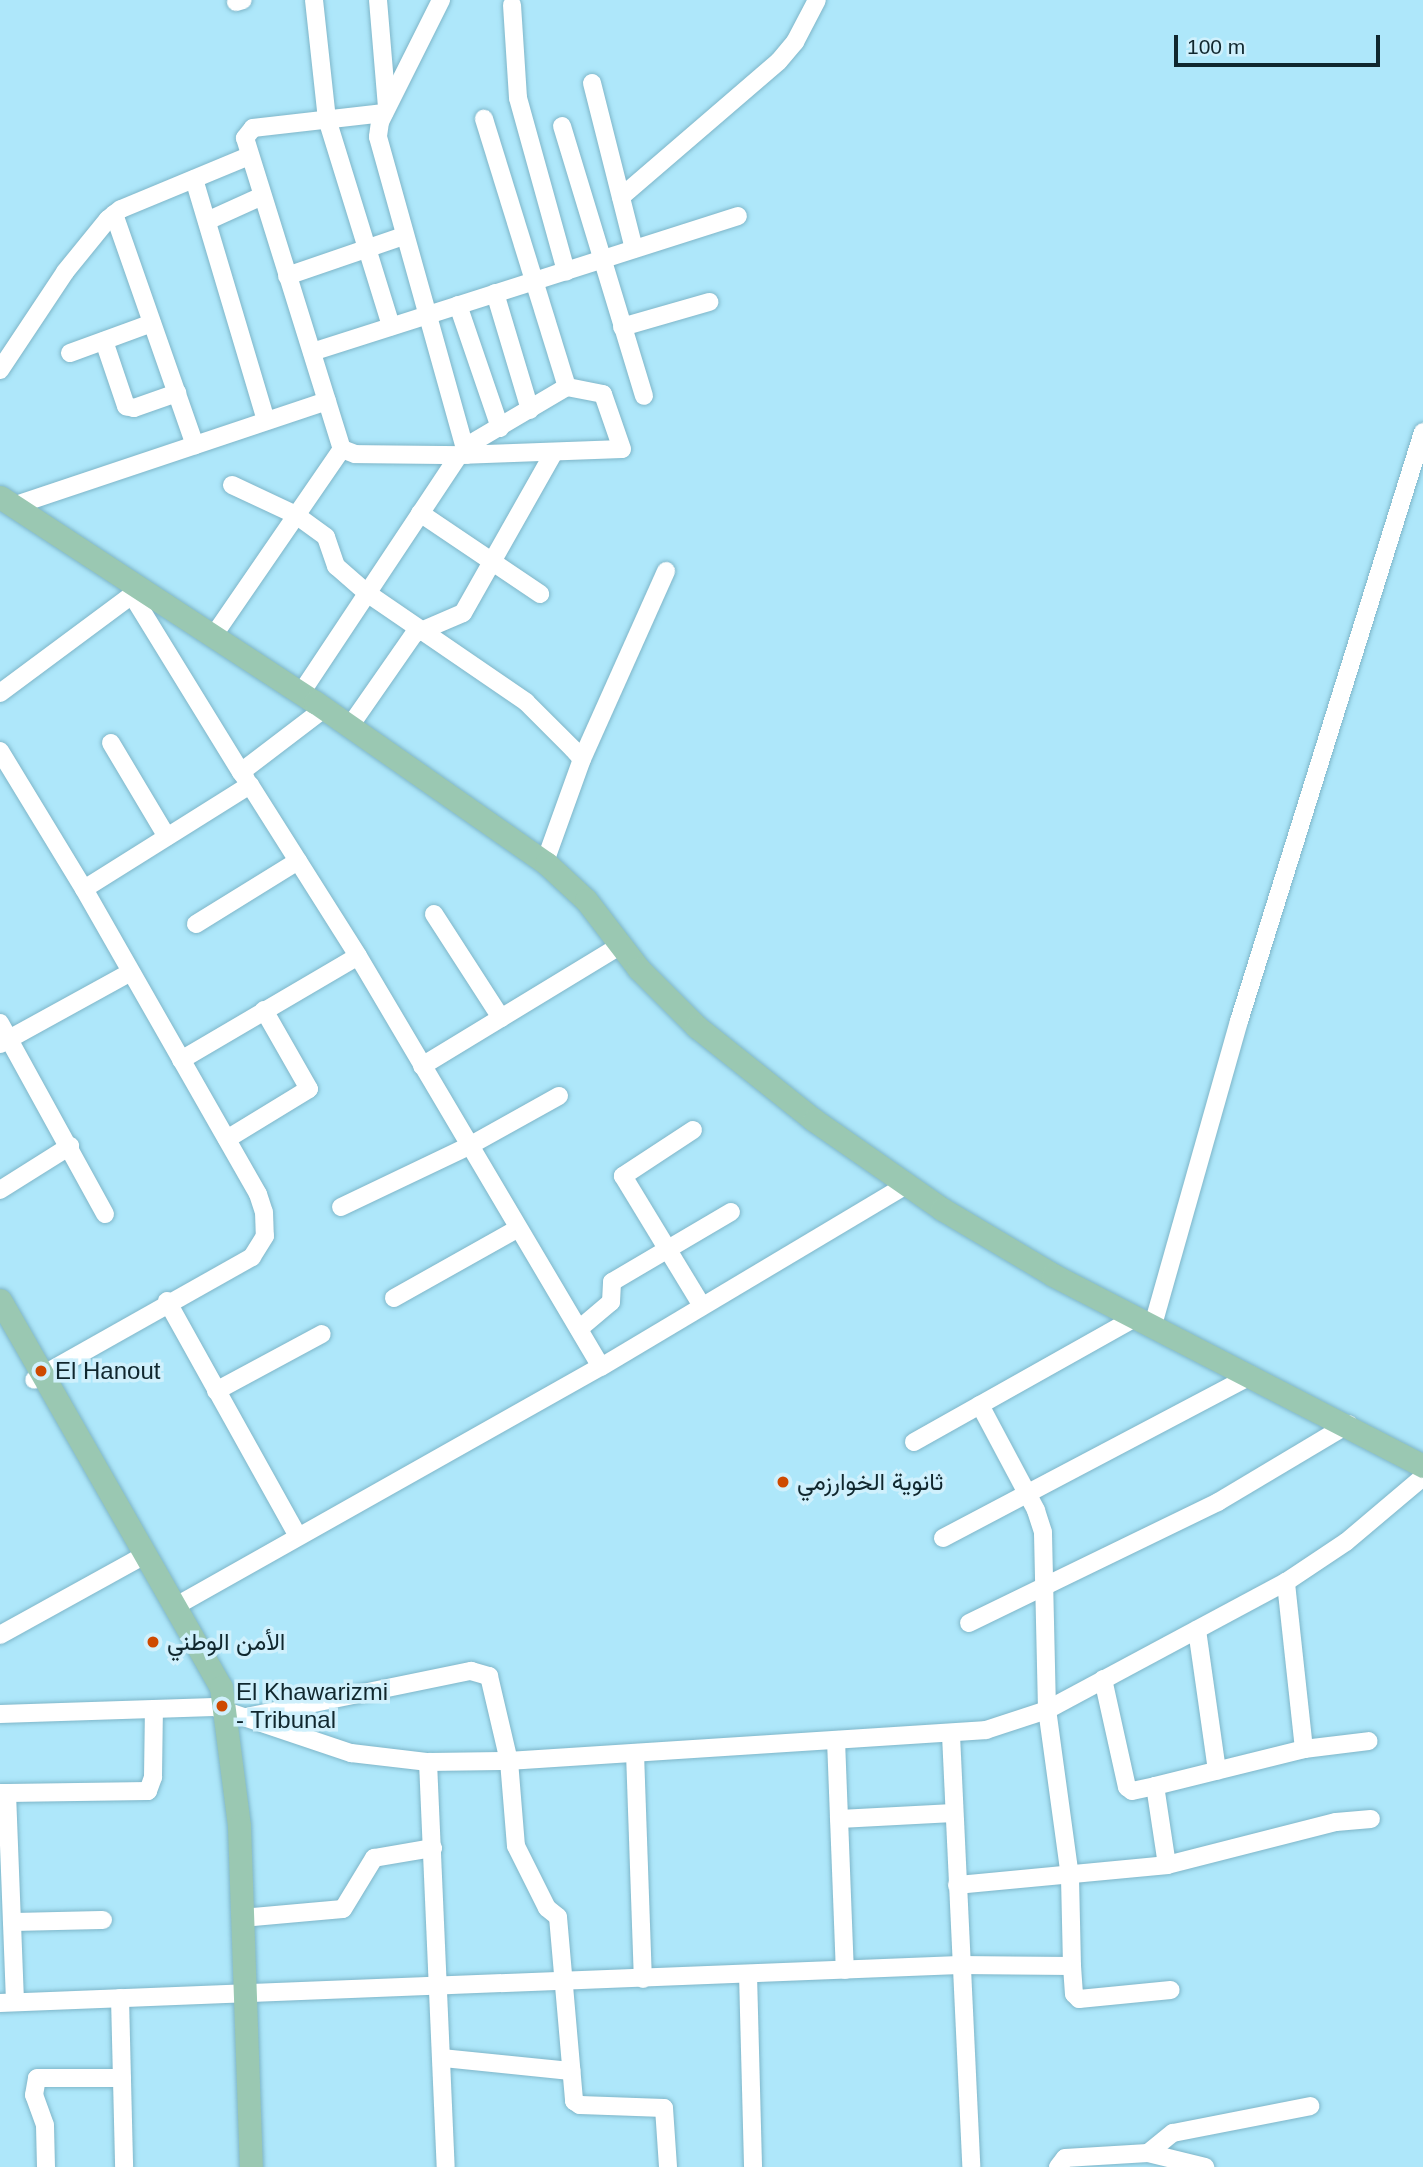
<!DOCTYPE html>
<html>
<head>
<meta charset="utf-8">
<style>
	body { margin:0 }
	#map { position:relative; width:1423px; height:2167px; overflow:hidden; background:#aee7fa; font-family:Helvetica,Vazirmatn,sans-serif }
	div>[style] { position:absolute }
	.roads { filter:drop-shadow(0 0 2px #7fb6c9) drop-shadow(0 0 2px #7fb6c9) }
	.minor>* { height:18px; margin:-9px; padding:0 9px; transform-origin:9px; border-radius:9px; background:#fff }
	.major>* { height:23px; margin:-11.5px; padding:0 11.5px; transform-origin:11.5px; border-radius:11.5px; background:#9ac8b2 }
	.dots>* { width:19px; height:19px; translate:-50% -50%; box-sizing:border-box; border:4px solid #cff0fc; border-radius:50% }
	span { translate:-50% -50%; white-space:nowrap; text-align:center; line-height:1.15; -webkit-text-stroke:7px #cff0fc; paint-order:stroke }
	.poi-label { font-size:24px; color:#10272e }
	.left { translate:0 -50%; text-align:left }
	.scale { position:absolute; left:1174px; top:35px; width:206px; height:32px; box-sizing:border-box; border:4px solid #10272e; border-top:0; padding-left:9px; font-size:21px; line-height:24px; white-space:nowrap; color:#10272e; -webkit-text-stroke:5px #cff0fc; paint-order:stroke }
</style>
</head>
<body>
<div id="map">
	<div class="roads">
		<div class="minor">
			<div style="left:314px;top:0;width:120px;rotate:83.8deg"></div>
			<div style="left:327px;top:119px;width:217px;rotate:72.8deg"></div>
			<div style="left:378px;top:0;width:107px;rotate:85.2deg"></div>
			<div style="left:441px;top:0;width:136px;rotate:116.6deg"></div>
			<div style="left:380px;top:122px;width:15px;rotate:98deg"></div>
			<div style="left:378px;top:137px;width:330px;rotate:74.4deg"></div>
			<div style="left:236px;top:2px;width:7px;rotate:-16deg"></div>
			<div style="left:512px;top:5px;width:93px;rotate:86.3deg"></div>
			<div style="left:518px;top:98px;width:180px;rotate:74.5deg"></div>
			<div style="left:592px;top:83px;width:171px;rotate:75.8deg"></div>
			<div style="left:384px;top:113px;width:132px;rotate:173.5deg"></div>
			<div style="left:253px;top:128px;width:13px;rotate:129deg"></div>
			<div style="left:245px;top:138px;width:326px;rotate:72.7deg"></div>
			<div style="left:342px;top:449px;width:14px;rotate:21deg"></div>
			<div style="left:355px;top:454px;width:104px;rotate:0.6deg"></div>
			<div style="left:562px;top:126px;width:282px;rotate:73.1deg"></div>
			<div style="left:194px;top:179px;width:252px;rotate:73.4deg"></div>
			<div style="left:621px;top:197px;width:208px;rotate:-40.7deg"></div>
			<div style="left:779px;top:61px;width:25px;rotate:-50deg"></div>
			<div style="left:795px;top:42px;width:47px;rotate:-62.4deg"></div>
			<div style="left:114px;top:214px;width:245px;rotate:70.7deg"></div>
			<div style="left:207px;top:221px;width:60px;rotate:-24.4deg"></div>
			<div style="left:287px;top:276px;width:124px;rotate:-18.9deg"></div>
			<div style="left:495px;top:293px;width:122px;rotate:73.3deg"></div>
			<div style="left:458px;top:305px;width:130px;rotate:71.1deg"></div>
			<div style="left:622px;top:327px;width:91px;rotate:-16deg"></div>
			<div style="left:104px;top:341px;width:69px;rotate:71.3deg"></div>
			<div style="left:126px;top:406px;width:8px;rotate:14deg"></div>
			<div style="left:134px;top:408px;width:46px;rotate:-19.2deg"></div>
			<div style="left:312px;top:352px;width:447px;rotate:-17.7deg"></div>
			<div style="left:70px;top:353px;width:87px;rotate:-20.1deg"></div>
			<div style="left:0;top:370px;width:118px;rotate:-56.4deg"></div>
			<div style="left:65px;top:272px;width:68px;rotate:-50.9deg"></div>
			<div style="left:108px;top:219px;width:16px;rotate:-38deg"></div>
			<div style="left:121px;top:209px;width:139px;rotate:-22.5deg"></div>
			<div style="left:465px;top:447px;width:118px;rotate:-30.5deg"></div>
			<div style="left:567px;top:387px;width:281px;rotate:-107.2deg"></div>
			<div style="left:232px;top:485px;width:71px;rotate:25.1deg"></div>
			<div style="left:296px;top:515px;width:37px;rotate:36deg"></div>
			<div style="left:326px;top:537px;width:31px;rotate:71deg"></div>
			<div style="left:336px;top:566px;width:41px;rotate:41.1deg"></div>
			<div style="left:367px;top:593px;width:193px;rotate:34.4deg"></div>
			<div style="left:526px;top:702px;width:66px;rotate:45deg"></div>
			<div style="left:573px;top:749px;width:13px;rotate:48deg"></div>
			<div style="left:582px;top:759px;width:109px;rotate:109.8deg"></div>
			<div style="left:13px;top:506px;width:331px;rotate:-18.5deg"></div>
			<div style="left:420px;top:513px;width:145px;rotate:34deg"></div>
			<div style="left:132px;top:595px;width:208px;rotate:58.4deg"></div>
			<div style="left:214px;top:635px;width:226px;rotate:-55.5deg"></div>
			<div style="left:0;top:693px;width:174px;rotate:-36.6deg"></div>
			<div style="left:301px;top:693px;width:286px;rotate:-56.4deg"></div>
			<div style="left:459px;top:455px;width:163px;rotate:-2.1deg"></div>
			<div style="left:622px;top:449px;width:58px;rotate:-109.1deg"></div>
			<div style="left:603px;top:394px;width:37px;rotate:-169deg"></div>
			<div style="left:350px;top:726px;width:112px;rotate:-55.2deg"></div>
			<div style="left:414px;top:634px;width:53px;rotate:-23.2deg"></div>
			<div style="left:463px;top:613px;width:183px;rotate:-60.5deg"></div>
			<div style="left:111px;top:743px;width:109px;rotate:59.2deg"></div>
			<div style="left:0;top:751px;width:162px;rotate:58.7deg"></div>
			<div style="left:84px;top:889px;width:351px;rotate:60.3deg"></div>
			<div style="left:258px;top:1194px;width:19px;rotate:72deg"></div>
			<div style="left:264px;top:1212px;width:24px;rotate:88deg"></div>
			<div style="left:265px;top:1236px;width:25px;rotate:122deg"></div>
			<div style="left:252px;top:1257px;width:250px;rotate:150.6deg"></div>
			<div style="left:582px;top:759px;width:206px;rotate:-65.9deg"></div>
			<div style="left:246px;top:779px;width:9px;rotate:-126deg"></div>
			<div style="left:241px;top:772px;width:106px;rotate:-37.3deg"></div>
			<div style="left:84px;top:889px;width:196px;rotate:-32.1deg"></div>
			<div style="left:250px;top:785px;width:202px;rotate:57.7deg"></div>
			<div style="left:358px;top:956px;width:477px;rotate:59.4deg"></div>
			<div style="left:434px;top:914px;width:124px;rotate:57.2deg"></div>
			<div style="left:196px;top:924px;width:120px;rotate:-31.7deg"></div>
			<div style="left:0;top:1023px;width:218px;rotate:61.2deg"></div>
			<div style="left:0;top:1044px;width:147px;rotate:-28.8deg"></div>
			<div style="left:181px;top:1060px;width:205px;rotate:-30.4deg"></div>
			<div style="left:422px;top:1066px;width:233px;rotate:-31.3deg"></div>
			<div style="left:693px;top:1130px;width:84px;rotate:146.7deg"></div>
			<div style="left:623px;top:1176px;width:152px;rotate:58.7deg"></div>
			<div style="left:227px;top:1139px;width:96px;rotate:-31.4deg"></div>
			<div style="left:309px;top:1089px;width:91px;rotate:-119.7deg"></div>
			<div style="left:0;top:1190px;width:83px;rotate:-32.2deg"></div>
			<div style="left:341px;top:1207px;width:142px;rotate:-25.5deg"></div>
			<div style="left:469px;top:1146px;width:103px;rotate:-29.1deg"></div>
			<div style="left:394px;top:1298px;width:141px;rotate:-29.3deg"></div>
			<div style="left:167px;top:1301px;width:268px;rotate:60.9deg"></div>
			<div style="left:1153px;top:1325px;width:316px;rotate:-74.2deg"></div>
			<div style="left:1239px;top:1021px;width:617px;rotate:-72.65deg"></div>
			<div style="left:579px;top:1329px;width:42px;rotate:-40.2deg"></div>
			<div style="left:611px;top:1302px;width:20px;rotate:-87deg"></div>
			<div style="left:612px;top:1282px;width:138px;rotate:-30.5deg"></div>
			<div style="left:216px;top:1391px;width:120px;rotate:-28.3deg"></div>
			<div style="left:914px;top:1442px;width:256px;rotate:-29.3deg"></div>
			<div style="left:943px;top:1538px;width:349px;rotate:-27.8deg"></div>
			<div style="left:176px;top:1606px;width:488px;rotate:-29.4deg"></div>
			<div style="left:601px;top:1367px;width:357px;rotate:-30.8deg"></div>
			<div style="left:969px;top:1623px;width:277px;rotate:-25.9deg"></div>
			<div style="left:1218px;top:1502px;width:152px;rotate:-30.8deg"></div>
			<div style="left:1197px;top:1630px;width:142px;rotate:81.9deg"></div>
			<div style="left:0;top:1635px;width:155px;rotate:-28.9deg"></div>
			<div style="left:1103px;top:1679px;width:111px;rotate:77.5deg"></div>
			<div style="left:1127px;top:1787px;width:6px;rotate:39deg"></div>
			<div style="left:1132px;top:1791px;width:24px;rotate:-12deg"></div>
			<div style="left:0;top:1714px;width:214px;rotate:-1.9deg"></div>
			<div style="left:214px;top:1707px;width:145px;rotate:18.6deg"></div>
			<div style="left:351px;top:1753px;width:78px;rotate:6.7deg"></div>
			<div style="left:428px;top:1762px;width:81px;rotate:-0.7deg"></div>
			<div style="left:509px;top:1761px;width:478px;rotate:-3.7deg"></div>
			<div style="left:986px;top:1730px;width:64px;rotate:-18.2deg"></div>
			<div style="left:1047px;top:1710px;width:271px;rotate:-28.2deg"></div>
			<div style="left:1286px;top:1582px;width:72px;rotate:-33.7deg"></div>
			<div style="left:1346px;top:1542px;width:101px;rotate:-40.2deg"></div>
			<div style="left:246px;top:1717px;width:230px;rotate:-11.6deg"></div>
			<div style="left:471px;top:1671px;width:19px;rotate:16deg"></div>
			<div style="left:489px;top:1676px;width:87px;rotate:76.8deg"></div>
			<div style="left:509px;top:1761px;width:85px;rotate:85.3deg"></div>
			<div style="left:516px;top:1846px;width:69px;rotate:63.4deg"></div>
			<div style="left:547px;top:1908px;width:14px;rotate:39deg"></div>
			<div style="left:558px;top:1917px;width:185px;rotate:85deg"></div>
			<div style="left:574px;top:2101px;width:7px;rotate:34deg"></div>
			<div style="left:580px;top:2105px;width:84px;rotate:2deg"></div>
			<div style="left:664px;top:2108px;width:59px;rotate:86.1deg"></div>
			<div style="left:951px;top:1735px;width:432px;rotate:87.3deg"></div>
			<div style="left:836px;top:1740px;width:230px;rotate:87.8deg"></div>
			<div style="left:1304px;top:1749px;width:65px;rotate:-7deg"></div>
			<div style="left:635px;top:1753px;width:226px;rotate:88deg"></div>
			<div style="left:428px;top:1762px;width:405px;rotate:87.5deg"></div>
			<div style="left:0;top:1793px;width:7px"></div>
			<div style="left:7px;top:1793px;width:209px;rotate:87.8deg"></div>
			<div style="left:7px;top:1793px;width:141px;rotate:-0.8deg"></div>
			<div style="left:148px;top:1791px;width:15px;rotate:-70deg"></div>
			<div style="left:153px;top:1777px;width:68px;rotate:-89.2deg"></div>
			<div style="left:839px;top:1819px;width:115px;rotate:-3deg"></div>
			<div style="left:1167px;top:1865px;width:80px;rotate:-98.6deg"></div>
			<div style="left:1155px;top:1786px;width:154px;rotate:-13.9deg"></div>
			<div style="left:1304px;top:1749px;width:168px;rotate:-96.2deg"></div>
			<div style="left:957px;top:1885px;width:211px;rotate:-5.4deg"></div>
			<div style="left:1167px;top:1865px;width:174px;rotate:-14.3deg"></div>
			<div style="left:1336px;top:1822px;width:35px;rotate:-5deg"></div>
			<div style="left:242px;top:1918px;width:101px;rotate:-5.1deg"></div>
			<div style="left:343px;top:1909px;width:60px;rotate:-58.7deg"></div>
			<div style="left:374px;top:1858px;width:60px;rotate:-9.6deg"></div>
			<div style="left:12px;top:1922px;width:91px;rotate:-1.3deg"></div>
			<div style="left:1072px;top:1966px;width:28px;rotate:86deg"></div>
			<div style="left:1074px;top:1994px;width:7px;rotate:45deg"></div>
			<div style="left:1079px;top:1999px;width:92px;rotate:-5.6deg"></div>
			<div style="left:748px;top:1974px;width:193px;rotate:88.5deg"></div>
			<div style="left:120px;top:1998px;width:169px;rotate:88.6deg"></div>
			<div style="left:0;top:2003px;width:960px;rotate:-2.27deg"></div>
			<div style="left:959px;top:1965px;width:113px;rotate:0.5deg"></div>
			<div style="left:1072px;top:1966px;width:89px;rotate:-91.3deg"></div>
			<div style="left:1070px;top:1877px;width:169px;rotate:-97.8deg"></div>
			<div style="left:1047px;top:1710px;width:178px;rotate:-91.3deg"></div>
			<div style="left:1043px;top:1532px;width:23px;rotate:-108deg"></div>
			<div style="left:1036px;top:1510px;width:119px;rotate:-118.1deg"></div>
			<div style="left:443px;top:2058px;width:129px;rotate:5.8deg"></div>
			<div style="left:1148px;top:2153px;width:32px;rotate:-39deg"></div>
			<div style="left:1173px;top:2133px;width:140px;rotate:-11.1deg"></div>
			<div style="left:46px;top:2167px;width:42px;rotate:-91.4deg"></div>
			<div style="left:45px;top:2125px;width:32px;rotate:-110deg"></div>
			<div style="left:34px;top:2095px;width:17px;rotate:-80deg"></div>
			<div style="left:37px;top:2078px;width:85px"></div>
			<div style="left:1058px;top:2167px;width:11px;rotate:-52deg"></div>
			<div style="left:1065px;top:2158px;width:83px;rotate:-3.4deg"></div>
			<div style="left:1148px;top:2153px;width:59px;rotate:13.8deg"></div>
		</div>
		<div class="major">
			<div style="left:0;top:497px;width:376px;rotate:33.1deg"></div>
			<div style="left:315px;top:702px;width:282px;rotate:34.9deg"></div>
			<div style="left:546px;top:863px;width:54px;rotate:42.8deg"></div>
			<div style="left:586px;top:900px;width:87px;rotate:52.5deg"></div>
			<div style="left:639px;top:969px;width:82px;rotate:45deg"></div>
			<div style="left:697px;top:1027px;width:149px;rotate:38.5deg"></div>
			<div style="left:814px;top:1120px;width:156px;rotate:34.8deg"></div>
			<div style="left:942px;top:1209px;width:129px;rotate:30.7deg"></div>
			<div style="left:1053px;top:1275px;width:416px;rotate:27.3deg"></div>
			<div style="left:0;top:1300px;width:446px;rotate:60.3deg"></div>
			<div style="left:221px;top:1687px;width:140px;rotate:82.6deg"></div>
			<div style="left:239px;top:1826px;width:341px;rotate:88deg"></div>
		</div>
	</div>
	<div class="dots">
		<div style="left:41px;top:1371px;background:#ce4900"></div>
		<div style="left:783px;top:1482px;background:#ce4900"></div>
		<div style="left:153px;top:1642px;background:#ce4900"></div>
		<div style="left:222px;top:1706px;background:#ce4900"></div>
	</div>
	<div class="poi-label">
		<span class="left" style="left:55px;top:1371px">El Hanout</span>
		<span class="left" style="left:797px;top:1482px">ثانوية الخوارزمي</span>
		<span class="left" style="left:167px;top:1642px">الأمن الوطني</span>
		<span class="left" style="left:236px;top:1706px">El Khawarizmi<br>- Tribunal</span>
	</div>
	<div class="scale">100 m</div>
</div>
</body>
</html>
